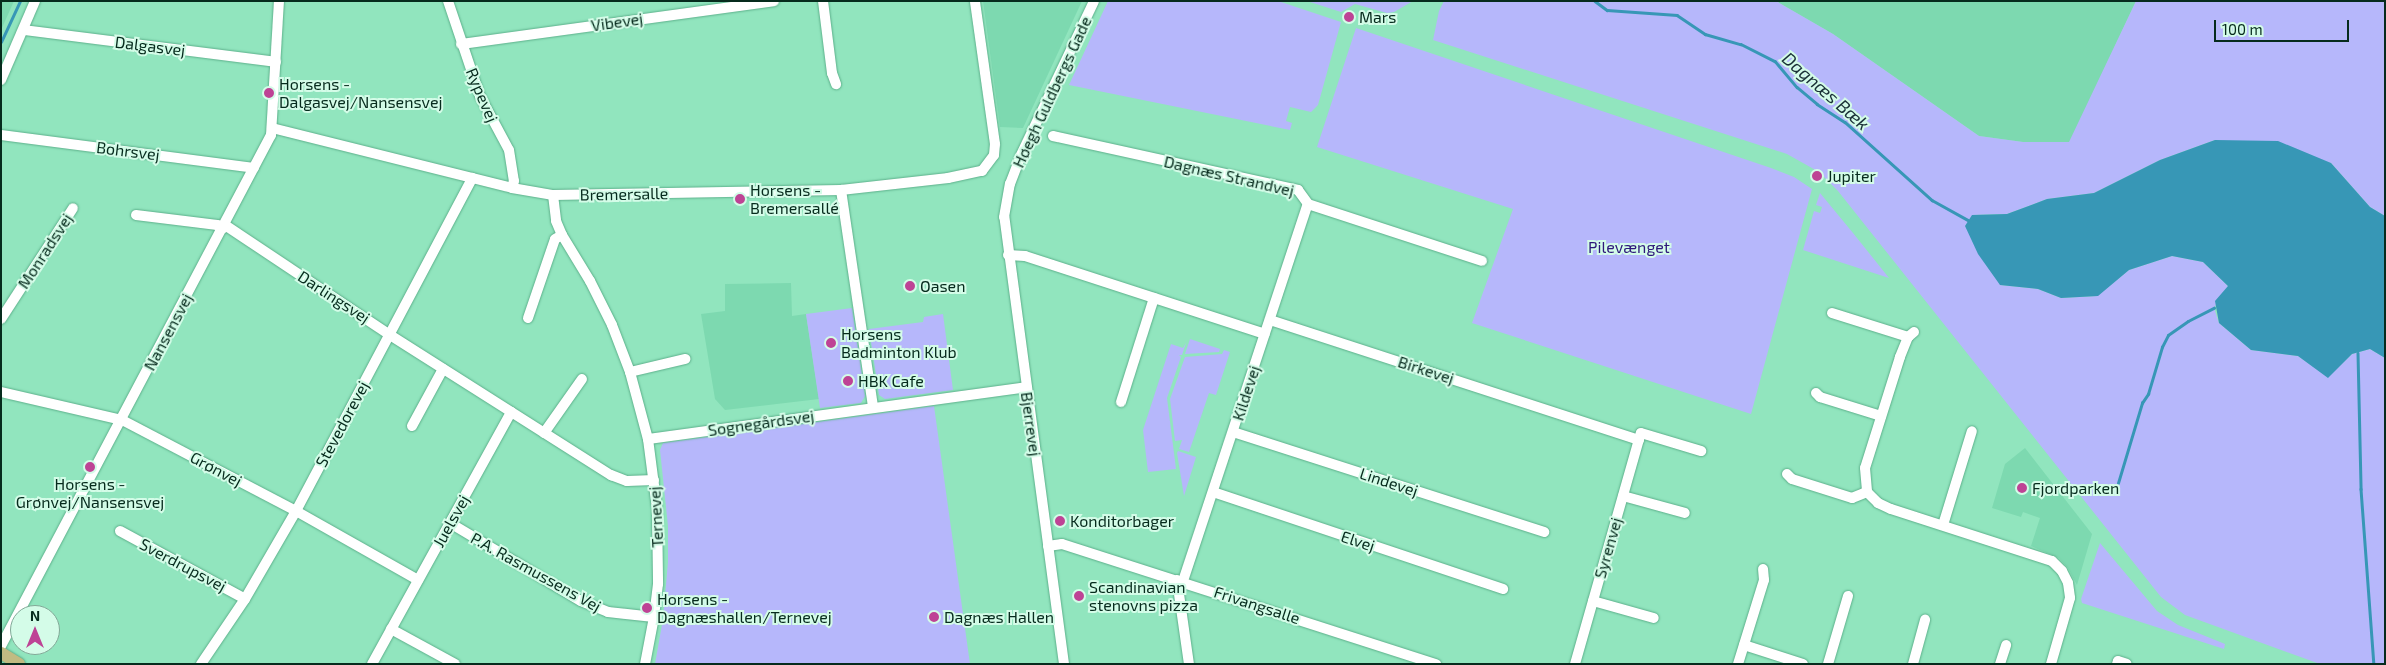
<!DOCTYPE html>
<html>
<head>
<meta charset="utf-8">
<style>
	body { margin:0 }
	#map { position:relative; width:2386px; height:665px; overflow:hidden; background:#91e5be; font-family:"Exo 2",sans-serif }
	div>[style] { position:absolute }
	.built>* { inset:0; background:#7dd9b0 }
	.green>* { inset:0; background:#b6b7fb }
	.water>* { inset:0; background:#3797b6 }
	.stream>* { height:2.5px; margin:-1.25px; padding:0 1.25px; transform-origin:1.25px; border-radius:1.25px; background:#3797b6 }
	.roads { filter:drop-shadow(0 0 1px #5db08b) drop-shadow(0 0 1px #5db08b) }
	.minor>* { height:10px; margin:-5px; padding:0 5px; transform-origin:5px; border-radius:5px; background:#fff }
	.major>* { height:12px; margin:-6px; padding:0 6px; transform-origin:6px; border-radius:6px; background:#c1bb82 }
	.dots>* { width:14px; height:14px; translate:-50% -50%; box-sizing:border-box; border:2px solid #d4fce8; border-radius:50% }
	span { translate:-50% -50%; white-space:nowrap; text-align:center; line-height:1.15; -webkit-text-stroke:4px #d4fce8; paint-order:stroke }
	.poi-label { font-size:16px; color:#062b1d }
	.left { translate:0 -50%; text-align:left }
	.street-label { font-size:16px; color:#062b1d }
	.park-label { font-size:16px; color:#2e187b }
	.water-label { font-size:18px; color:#1a3037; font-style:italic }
	.frame { position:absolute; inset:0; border:2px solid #062b1d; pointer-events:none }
	.north { position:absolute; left:10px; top:605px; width:50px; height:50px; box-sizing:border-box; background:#d4fce8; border:1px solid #82a897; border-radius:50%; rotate:0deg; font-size:14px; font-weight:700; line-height:20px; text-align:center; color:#062b1d }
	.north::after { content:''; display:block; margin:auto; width:18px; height:22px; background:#be4395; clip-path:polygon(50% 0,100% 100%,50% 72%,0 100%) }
	.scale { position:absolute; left:2214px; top:20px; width:135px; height:22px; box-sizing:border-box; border:2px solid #062b1d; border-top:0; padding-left:6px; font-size:15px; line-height:18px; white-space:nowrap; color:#062b1d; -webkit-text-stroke:4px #d4fce8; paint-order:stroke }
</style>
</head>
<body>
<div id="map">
	<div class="built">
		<div style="clip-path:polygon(1px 1px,14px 1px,1px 30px)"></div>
		<div style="clip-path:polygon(983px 1px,1082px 1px,1023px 128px,1000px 127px)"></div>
		<div style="clip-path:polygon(1776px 1px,2136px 1px,2070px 142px,2023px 142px,1979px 136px,1833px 34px)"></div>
		<div style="clip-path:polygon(791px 283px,792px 316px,806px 314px,819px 399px,725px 410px,715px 399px,701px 314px,725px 311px,725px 284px)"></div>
		<div style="clip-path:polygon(2025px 448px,2092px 534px,2077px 585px,2068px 568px,2059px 558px,2031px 546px,2040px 518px,2023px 512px,2021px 517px,1992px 508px,2005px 464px)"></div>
	</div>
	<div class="green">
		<div style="clip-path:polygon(1108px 1px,1278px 1px,1341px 22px,1318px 105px,1311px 112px,1290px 107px,1286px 121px,1292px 123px,1290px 130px,1069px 85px)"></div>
		<div style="clip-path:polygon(1307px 1px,1413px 1px,1394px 12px,1387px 13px,1355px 4px,1341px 12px)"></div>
		<div style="clip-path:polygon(1444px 1px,1776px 1px,1833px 34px,1979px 136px,2023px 142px,2069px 142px,2136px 1px,2385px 1px,2385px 216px,2370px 207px,2331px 163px,2215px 140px,2160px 160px,2094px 193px,2047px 199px,2007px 214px,1972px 215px,2000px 285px,2038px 289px,2061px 298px,2097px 296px,2129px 270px,2172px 256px,2203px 262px,2228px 286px,2214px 308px,2219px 323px,2251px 350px,2298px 356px,2328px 377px,2352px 354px,2370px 349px,2385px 358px,2385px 664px,2320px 664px,2185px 615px,2161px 597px,1838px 191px,1819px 172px,1787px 154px,1433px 40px,1439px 11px)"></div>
		<div style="clip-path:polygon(1356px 28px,1771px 168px,1794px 177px,1812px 189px,1751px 414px,1472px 323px,1513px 209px,1317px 147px)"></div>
		<div style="clip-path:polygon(1820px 193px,1853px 233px,1889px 278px,1803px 250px,1814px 211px,1820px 213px,1822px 207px,1816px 205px)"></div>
		<div style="clip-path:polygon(852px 308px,865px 396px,861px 403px,820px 408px,806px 314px)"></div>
		<div style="clip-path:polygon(943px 314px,953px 390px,885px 399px,879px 395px,869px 329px,923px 322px,924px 317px)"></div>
		<div style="clip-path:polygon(1190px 339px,1220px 349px,1219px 352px,1185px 354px)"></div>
		<div style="clip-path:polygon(1186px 343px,1182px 355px,1179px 355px,1181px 357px,1167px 398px,1176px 469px,1148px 472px,1143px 430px,1171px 344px,1183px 348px)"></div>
		<div style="clip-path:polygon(1224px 350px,1230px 352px,1216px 395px,1209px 393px,1189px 452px,1179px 449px,1182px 440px,1175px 441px,1170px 399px,1185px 357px,1222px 354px)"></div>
		<div style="clip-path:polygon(934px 406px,970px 664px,655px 664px,663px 619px,668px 562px,668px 526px,660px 450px,663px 443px)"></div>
		<div style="clip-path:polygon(1178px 451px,1196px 457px,1184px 496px,1177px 453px)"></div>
		<div style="clip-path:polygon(2100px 543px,2157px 611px,2178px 625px,2225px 644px,2224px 649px,2082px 603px,2081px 599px)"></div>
	</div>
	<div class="water">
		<div style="clip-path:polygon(2215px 140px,2278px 141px,2331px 163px,2370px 207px,2385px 216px,2385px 358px,2370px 349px,2352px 354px,2328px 378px,2298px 356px,2251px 350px,2219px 323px,2215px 301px,2228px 286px,2203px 262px,2172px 256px,2129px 270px,2098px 296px,2061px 298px,2038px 289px,2000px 285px,1978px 254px,1965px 226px,1972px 215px,2007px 214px,2047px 199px,2094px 193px,2160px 160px)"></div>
	</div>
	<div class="stream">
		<div style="left:1595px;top:1px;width:15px;rotate:37deg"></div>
		<div style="left:1607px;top:10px;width:70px;rotate:4.1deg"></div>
		<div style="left:1677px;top:15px;width:34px;rotate:34deg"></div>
		<div style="left:1705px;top:34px;width:37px;rotate:16deg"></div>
		<div style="left:1741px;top:44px;width:38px;rotate:27deg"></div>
		<div style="left:1775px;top:61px;width:34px;rotate:50deg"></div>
		<div style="left:1797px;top:87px;width:26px;rotate:40deg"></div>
		<div style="left:1817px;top:104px;width:33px;rotate:33deg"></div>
		<div style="left:1845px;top:122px;width:117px;rotate:41.9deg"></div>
		<div style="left:1932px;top:200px;width:41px;rotate:29.1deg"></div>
		<div style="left:1px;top:42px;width:45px;rotate:-65.1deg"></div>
		<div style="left:2358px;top:353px;width:136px;rotate:88.7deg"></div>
		<div style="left:2361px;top:489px;width:175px;rotate:85.8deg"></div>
		<div style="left:2118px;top:483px;width:84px;rotate:-73.3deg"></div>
		<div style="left:2142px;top:403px;width:11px;rotate:-56deg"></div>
		<div style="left:2148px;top:394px;width:49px;rotate:-73.4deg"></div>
		<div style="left:2162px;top:347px;width:13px;rotate:-63deg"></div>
		<div style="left:2168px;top:335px;width:24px;rotate:-35deg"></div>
		<div style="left:2188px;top:321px;width:29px;rotate:-27deg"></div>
	</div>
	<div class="roads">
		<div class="minor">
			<div style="left:448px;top:1px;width:100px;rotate:71.4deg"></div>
			<div style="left:480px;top:96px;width:61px;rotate:61.8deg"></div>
			<div style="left:509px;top:150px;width:31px;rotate:81deg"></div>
			<div style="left:514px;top:181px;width:7px;rotate:106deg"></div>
			<div style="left:823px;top:1px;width:73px;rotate:82.9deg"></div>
			<div style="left:832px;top:73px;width:12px;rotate:70deg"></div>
			<div style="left:24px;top:30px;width:254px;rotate:7.2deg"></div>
			<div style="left:461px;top:44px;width:316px;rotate:-7.8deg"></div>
			<div style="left:1px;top:80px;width:86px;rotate:-66.7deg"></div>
			<div style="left:272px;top:128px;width:247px;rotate:14deg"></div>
			<div style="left:512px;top:188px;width:42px;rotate:9.7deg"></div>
			<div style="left:553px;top:195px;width:288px;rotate:-1deg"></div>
			<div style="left:841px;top:190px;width:108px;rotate:-6.4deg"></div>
			<div style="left:948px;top:178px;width:35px;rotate:-12deg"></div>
			<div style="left:982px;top:171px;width:20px;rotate:-53deg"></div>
			<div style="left:994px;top:155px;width:11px;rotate:-85deg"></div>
			<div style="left:995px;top:144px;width:144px;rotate:-98deg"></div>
			<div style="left:1px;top:135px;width:255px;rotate:7.4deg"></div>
			<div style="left:1053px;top:136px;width:251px;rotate:12.4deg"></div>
			<div style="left:1298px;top:190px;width:17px;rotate:54deg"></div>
			<div style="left:1308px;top:204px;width:183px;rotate:18.1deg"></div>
			<div style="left:841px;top:190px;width:220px;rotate:81.6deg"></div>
			<div style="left:553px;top:195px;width:26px;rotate:83deg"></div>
			<div style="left:556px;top:221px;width:15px;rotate:67deg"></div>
			<div style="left:562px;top:235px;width:54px;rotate:58.7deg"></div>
			<div style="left:590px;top:281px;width:49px;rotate:63.4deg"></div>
			<div style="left:612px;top:325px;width:50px;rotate:69deg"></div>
			<div style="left:630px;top:372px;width:69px;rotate:75deg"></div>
			<div style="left:648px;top:439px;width:70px;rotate:82.6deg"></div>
			<div style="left:657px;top:508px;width:76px;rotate:89.2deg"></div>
			<div style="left:658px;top:584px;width:33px;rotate:97deg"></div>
			<div style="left:654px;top:617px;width:48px;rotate:100.8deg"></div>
			<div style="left:136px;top:215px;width:82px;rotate:7deg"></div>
			<div style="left:217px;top:225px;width:7px;rotate:27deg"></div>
			<div style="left:225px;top:225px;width:198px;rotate:33.7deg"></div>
			<div style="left:390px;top:335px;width:262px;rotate:32.4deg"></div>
			<div style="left:611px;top:475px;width:17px;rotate:21deg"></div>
			<div style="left:627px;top:481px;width:27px;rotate:-2deg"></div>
			<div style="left:1008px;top:255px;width:17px;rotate:3deg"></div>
			<div style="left:1025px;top:256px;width:252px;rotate:18deg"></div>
			<div style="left:1832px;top:313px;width:80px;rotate:17.5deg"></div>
			<div style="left:528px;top:318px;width:83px;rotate:-71.1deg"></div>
			<div style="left:555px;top:239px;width:8px;rotate:-30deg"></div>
			<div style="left:1px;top:319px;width:132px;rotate:-57deg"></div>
			<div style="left:1270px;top:320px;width:388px;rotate:18deg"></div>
			<div style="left:1914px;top:332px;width:8px;rotate:140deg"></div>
			<div style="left:1908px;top:337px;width:22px;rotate:112deg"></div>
			<div style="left:1900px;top:357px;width:116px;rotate:107.5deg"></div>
			<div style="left:1865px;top:468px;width:24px;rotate:85deg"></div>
			<div style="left:1867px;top:492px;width:16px;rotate:45deg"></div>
			<div style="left:1878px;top:503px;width:14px;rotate:25deg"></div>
			<div style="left:1891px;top:509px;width:169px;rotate:17.9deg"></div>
			<div style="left:2052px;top:561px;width:14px;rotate:45deg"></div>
			<div style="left:2062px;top:571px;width:13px;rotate:63deg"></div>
			<div style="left:2068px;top:583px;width:15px;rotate:82deg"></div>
			<div style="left:2070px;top:598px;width:69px;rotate:106.1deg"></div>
			<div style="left:630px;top:372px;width:57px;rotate:-13.3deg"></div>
			<div style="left:1px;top:392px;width:124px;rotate:13deg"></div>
			<div style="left:122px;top:420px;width:196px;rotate:27.6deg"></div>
			<div style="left:296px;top:511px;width:140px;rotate:29.5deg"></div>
			<div style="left:1816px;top:393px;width:6px;rotate:45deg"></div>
			<div style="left:1820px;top:397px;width:64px;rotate:17.3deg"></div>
			<div style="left:1121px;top:402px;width:109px;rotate:-72.4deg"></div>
			<div style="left:412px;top:426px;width:65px;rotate:-61.5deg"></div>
			<div style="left:1233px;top:432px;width:327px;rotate:17.8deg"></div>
			<div style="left:544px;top:433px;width:66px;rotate:-54.9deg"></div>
			<div style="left:648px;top:439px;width:382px;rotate:-7.8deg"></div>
			<div style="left:1787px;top:474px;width:7px;rotate:45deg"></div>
			<div style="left:1792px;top:479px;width:63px;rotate:17.6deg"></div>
			<div style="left:1852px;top:498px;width:16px;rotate:-22deg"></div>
			<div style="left:1213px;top:492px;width:306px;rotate:18.5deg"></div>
			<div style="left:1623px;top:496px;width:64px;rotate:15.3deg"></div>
			<div style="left:450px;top:523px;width:152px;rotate:30.8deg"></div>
			<div style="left:581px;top:601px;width:29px;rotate:22deg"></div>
			<div style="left:608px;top:612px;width:46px;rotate:6.2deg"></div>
			<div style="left:1943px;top:525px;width:98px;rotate:-72.9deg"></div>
			<div style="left:120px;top:531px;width:142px;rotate:28.5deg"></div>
			<div style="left:1048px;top:546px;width:14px;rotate:-8deg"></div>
			<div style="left:1062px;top:544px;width:393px;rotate:17.8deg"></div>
			<div style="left:1177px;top:580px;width:85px;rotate:81.9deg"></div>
			<div style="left:1183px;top:581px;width:397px;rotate:-71.7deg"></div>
			<div style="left:1593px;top:601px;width:63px;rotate:15.6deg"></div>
			<div style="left:391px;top:629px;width:73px;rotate:28.7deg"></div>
			<div style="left:1744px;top:645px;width:62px;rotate:17.9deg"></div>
			<div style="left:1px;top:646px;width:578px;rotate:-62.15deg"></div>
			<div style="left:271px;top:135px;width:134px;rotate:-86.6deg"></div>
			<div style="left:201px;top:664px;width:78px;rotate:-55.9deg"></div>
			<div style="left:245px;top:599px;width:102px;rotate:-59.9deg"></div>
			<div style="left:296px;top:511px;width:377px;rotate:-62.1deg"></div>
			<div style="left:372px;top:664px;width:288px;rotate:-61.1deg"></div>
			<div style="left:1064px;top:664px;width:451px;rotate:-97.6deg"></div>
			<div style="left:1004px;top:217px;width:34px;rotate:-80deg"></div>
			<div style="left:1010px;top:184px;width:31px;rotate:-69deg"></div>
			<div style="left:1021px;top:155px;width:170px;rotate:-64.6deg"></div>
			<div style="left:1575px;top:664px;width:240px;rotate:-74.1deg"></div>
			<div style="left:1641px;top:433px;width:63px;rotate:16.7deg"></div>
			<div style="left:1738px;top:664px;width:88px;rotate:-72.8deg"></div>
			<div style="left:1764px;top:580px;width:11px;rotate:-95deg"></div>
			<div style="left:1828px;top:664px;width:71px;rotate:-73.6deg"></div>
			<div style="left:1913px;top:664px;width:46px;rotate:-74.7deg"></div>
			<div style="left:2000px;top:664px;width:20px;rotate:-72deg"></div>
			<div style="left:2117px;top:664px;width:3px;rotate:-72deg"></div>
			<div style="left:2118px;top:661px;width:9px;rotate:18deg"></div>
		</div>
		<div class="major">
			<div style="left:1px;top:653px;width:21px;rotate:31deg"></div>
		</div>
	</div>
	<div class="dots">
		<div style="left:1349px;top:17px;background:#be4395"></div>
		<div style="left:269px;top:93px;background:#be4395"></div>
		<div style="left:1817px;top:176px;background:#be4395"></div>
		<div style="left:740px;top:199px;background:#be4395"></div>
		<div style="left:910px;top:286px;background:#be4395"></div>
		<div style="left:831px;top:343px;background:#be4395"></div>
		<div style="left:848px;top:381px;background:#be4395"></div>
		<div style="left:90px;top:467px;background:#be4395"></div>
		<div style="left:2022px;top:488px;background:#be4395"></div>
		<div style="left:1060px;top:521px;background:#be4395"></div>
		<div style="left:1079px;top:596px;background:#be4395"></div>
		<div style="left:647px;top:608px;background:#be4395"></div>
		<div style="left:934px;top:617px;background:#be4395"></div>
	</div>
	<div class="poi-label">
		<span class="left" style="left:1359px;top:17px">Mars</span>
		<span class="left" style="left:279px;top:93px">Horsens -<br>Dalgasvej/Nansensvej</span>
		<span class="left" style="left:1827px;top:176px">Jupiter</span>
		<span class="left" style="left:750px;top:199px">Horsens -<br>Bremersallé</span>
		<span class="left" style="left:920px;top:286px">Oasen</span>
		<span class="left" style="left:841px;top:343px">Horsens<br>Badminton Klub</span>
		<span class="left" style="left:858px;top:381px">HBK Cafe</span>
		<span style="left:90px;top:493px">Horsens -<br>Grønvej/Nansensvej</span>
		<span class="left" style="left:2032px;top:488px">Fjordparken</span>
		<span class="left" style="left:1070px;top:521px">Konditorbager</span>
		<span class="left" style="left:1089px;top:596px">Scandinavian<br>stenovns pizza</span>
		<span class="left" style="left:657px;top:608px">Horsens -<br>Dagnæshallen/Ternevej</span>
		<span class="left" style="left:944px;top:617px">Dagnæs Hallen</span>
	</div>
	<div class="street-label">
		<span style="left:617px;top:22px;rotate:-8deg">Vibevej</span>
		<span style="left:150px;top:46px;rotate:7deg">Dalgasvej</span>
		<span style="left:1052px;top:92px;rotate:-65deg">Høegh Guldbergs Gade</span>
		<span style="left:482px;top:95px;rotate:67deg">Rypevej</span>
		<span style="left:128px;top:151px;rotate:7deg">Bohrsvej</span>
		<span style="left:1229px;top:176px;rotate:13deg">Dagnæs Strandvej</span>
		<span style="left:624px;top:194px;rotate:-1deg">Bremersalle</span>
		<span style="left:45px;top:251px;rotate:-57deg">Monradsvej</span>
		<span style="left:334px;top:297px;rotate:33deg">Darlingsvej</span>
		<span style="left:168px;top:332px;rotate:-62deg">Nansensvej</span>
		<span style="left:1426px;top:370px;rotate:18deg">Birkevej</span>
		<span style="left:1246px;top:393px;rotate:-72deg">Kildevej</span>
		<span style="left:761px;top:423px;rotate:-8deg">Sognegårdsvej</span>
		<span style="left:342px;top:424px;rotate:-62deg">Stevedorevej</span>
		<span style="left:1031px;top:424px;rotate:82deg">Bjerrevej</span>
		<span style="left:216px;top:469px;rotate:28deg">Grønvej</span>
		<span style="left:1389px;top:482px;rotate:18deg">Lindevej</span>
		<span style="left:656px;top:517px;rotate:-93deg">Ternevej</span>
		<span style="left:451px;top:521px;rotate:-61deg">Juelsvej</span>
		<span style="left:1358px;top:541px;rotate:18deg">Elvej</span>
		<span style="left:1608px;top:548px;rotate:-74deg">Syrenvej</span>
		<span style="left:183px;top:565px;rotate:28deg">Sverdrupsvej</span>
		<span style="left:536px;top:572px;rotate:29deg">P.A. Rasmussens Vej</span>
		<span style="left:1257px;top:605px;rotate:18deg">Frivangsalle</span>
	</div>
	<div class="park-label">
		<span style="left:1629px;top:247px">Pilevænget</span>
	</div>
	<div class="water-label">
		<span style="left:1826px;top:91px;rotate:41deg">Dagnæs Bæk</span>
	</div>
	<div class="frame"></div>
	<div class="north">N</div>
	<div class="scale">100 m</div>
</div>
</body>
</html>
